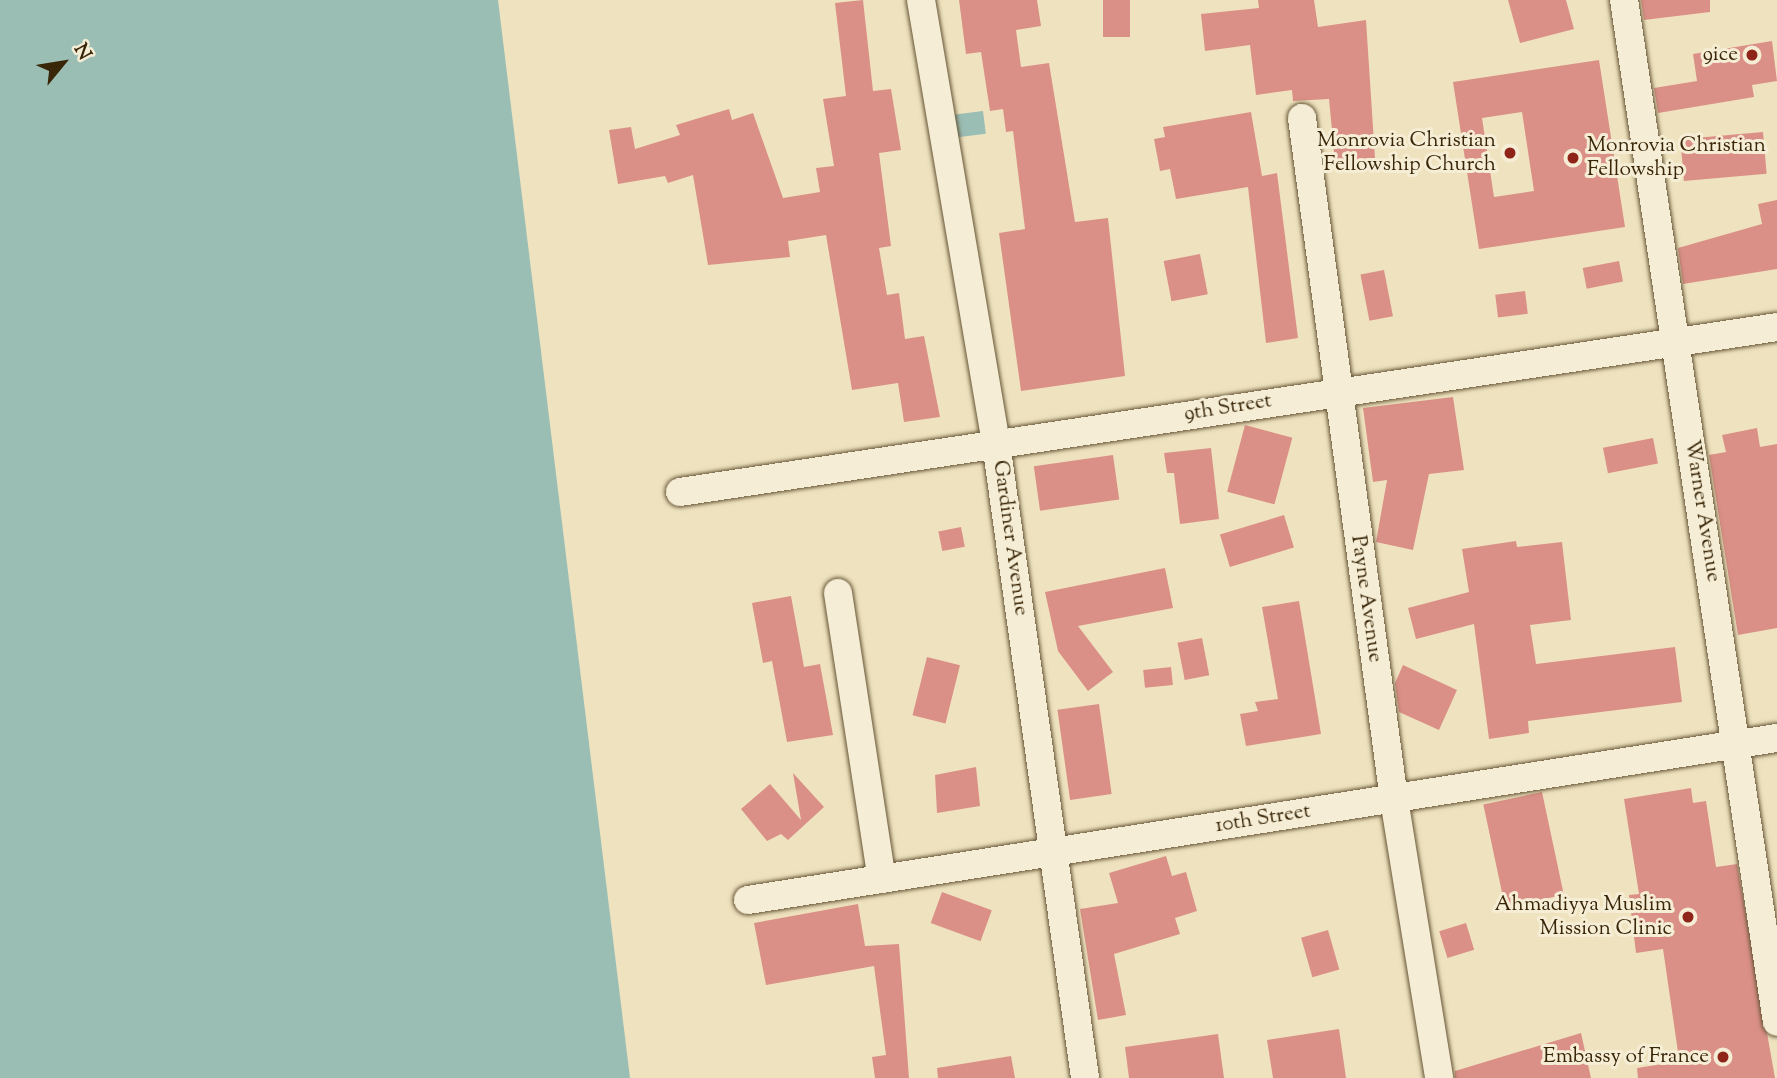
<!DOCTYPE html>
<html>
<head>
<meta charset="utf-8">
<style>
	body { margin:0 }
	#map { position:relative; width:1777px; height:1078px; overflow:hidden; background:#efe3bf; font-family:"Sorts Mill Goudy",serif }
	div>[style] { position:absolute }
	.water>* { inset:0; background:#9abeb4; transform-origin:0 0 }
	.building>* { inset:0; background:#db9087; transform-origin:0 0 }
	.roads { filter:drop-shadow(0 0 2px #665536) drop-shadow(0 0 2px #665536) }
	.minor>* { height:28px; margin:-14px; padding:0 14px; transform-origin:14px; border-radius:14px; background:#f5edd5 }
	.dots>* { width:19px; height:19px; translate:-50% -50%; box-sizing:border-box; border:4px solid #f5edd5; border-radius:50% }
	span { translate:-50% -50%; white-space:nowrap; text-align:center; line-height:1.15; -webkit-text-stroke:6px #f5edd5; paint-order:stroke }
	.poi-label { font-size:21px; color:#392608 }
	.right { translate:-100% -50%; text-align:right }
	.left { translate:0 -50%; text-align:left }
	.street-label { font-size:21px; color:#392608 }
	.north { position:absolute; left:28px; top:28px; width:70px; height:70px; -webkit-text-stroke:5px #f5edd5; paint-order:stroke; rotate:60deg; font-size:19px; font-weight:700; line-height:28px; text-align:center; color:#392608 }
	.north::after { content:''; display:block; margin:auto; width:24px; height:32px; background:#392608; clip-path:polygon(50% 0,100% 100%,50% 72%,0 100%) }
</style>
</head>
<body>
<div id="map">
	<div class="water">
		<div style="clip-path:polygon(0 0,498px 0,630px 1078px,0 1078px)"></div>
		<div style="left:983px;top:111px;width:23px;height:30px;rotate:83deg"></div>
	</div>
	<div class="building">
		<div style="clip-path:polygon(863px 0,873px 91px,891px 89px,901px 150px,879px 153px,891px 246px,879px 248px,887px 295px,899px 293px,905px 339px,924px 336px,940px 417px,904px 422px,898px 383px,852px 390px,826px 235px,788px 241px,790px 257px,708px 265px,693px 175px,668px 183px,665px 176px,618px 184px,609px 130px,631px 127px,635px 149px,680px 135px,676px 125px,729px 109px,732px 120px,753px 113px,783px 198px,820px 192px,816px 168px,834px 166px,823px 99px,846px 96px,835px 3px)"></div>
		<div style="clip-path:polygon(959px 0,1037px 0,1041px 26px,1016px 30px,1021px 67px,1049px 63px,1075px 222px,1108px 218px,1125px 376px,1021px 391px,999px 233px,1025px 229px,1013px 131px,1006px 132px,1003px 109px,990px 111px,981px 52px,966px 54px)"></div>
		<div style="left:1103px;top:0;width:27px;height:37px"></div>
		<div style="clip-path:polygon(1258px 0,1314px 0,1318px 27px,1366px 20px,1375px 158px,1335px 162px,1329px 99px,1293px 101px,1292px 90px,1256px 95px,1250px 45px,1205px 51px,1201px 14px,1259px 8px)"></div>
		<div style="clip-path:polygon(1508px 0,1566px 0,1574px 29px,1520px 43px)"></div>
		<div style="clip-path:polygon(1641px 0,1710px 0,1710px 12px,1644px 20px)"></div>
		<div style="clip-path:polygon(1772px 41px,1777px 81px,1752px 85px,1754px 97px,1658px 113px,1654px 88px,1697px 81px,1693px 54px)"></div>
		<div style="clip-path:polygon(evenodd,1599px 60px,1625px 227px,1479px 249px,1453px 82px,1599px 60px,1522px 112px,1534px 191px,1494px 197px,1482px 118px,1522px 112px)"></div>
		<div style="clip-path:polygon(1251px 112px,1262px 176px,1277px 173px,1298px 338px,1266px 343px,1248px 187px,1176px 199px,1170px 169px,1160px 171px,1154px 139px,1165px 137px,1163px 127px)"></div>
		<div style="left:1763px;top:132px;width:42px;height:83px;rotate:85deg"></div>
		<div style="clip-path:polygon(1777px 200px,1777px 269px,1683px 284px,1678px 248px,1762px 224px,1758px 204px)"></div>
		<div style="left:1200px;top:254px;width:41px;height:37px;rotate:79deg"></div>
		<div style="left:1619px;top:261px;width:21px;height:37px;rotate:79deg"></div>
		<div style="left:1384px;top:270px;width:47px;height:24px;rotate:79deg"></div>
		<div style="left:1525px;top:291px;width:23px;height:30px;rotate:83deg"></div>
		<div style="clip-path:polygon(1453px 397px,1464px 470px,1429px 474px,1413px 550px,1376px 542px,1387px 480px,1373px 482px,1363px 408px)"></div>
		<div style="left:1245px;top:425px;width:49px;height:69px;rotate:15deg"></div>
		<div style="clip-path:polygon(1757px 428px,1760px 447px,1777px 444px,1777px 628px,1738px 635px,1709px 455px,1726px 452px,1722px 435px)"></div>
		<div style="left:1653px;top:438px;width:26px;height:51px;rotate:79deg"></div>
		<div style="clip-path:polygon(1211px 448px,1219px 519px,1180px 524px,1174px 473px,1167px 473px,1164px 453px)"></div>
		<div style="left:1113px;top:455px;width:45px;height:80px;rotate:82deg"></div>
		<div style="left:1284px;top:515px;width:34px;height:67px;rotate:73deg"></div>
		<div style="left:961px;top:527px;width:20px;height:23px;rotate:79deg"></div>
		<div style="clip-path:polygon(1516px 541px,1517px 547px,1562px 542px,1571px 620px,1530px 625px,1536px 664px,1675px 647px,1682px 702px,1528px 721px,1529px 733px,1489px 739px,1474px 624px,1416px 639px,1408px 608px,1469px 592px,1462px 549px)"></div>
		<div style="clip-path:polygon(1165px 568px,1173px 608px,1078px 626px,1113px 672px,1088px 691px,1058px 651px,1045px 592px)"></div>
		<div style="clip-path:polygon(791px 596px,804px 667px,820px 664px,833px 735px,787px 742px,772px 661px,763px 663px,752px 603px)"></div>
		<div style="clip-path:polygon(1299px 601px,1321px 734px,1246px 746px,1240px 714px,1258px 711px,1255px 702px,1278px 699px,1262px 607px)"></div>
		<div style="left:1202px;top:638px;width:38px;height:25px;rotate:79deg"></div>
		<div style="left:927px;top:657px;width:34px;height:60px;rotate:14deg"></div>
		<div style="clip-path:polygon(1403px 665px,1457px 690px,1439px 730px,1399px 712px,1395px 683px)"></div>
		<div style="left:1171px;top:667px;width:18px;height:28px;rotate:84deg"></div>
		<div style="left:1099px;top:704px;width:91px;height:42px;rotate:82deg"></div>
		<div style="clip-path:polygon(976px 767px,980px 806px,937px 813px,935px 775px)"></div>
		<div style="clip-path:polygon(793px 773px,824px 807px,788px 840px,781px 834px,767px 841px,741px 809px,770px 784px,801px 820px)"></div>
		<div style="clip-path:polygon(1691px 788px,1693px 803px,1706px 801px,1716px 867px,1737px 864px,1775px 1078px,1638px 1078px,1637px 1068px,1675px 1062px,1678px 1052px,1663px 949px,1636px 953px,1629px 895px,1639px 894px,1624px 799px)"></div>
		<div style="left:1542px;top:792px;width:105px;height:60px;rotate:78deg"></div>
		<div style="clip-path:polygon(1166px 856px,1172px 876px,1186px 872px,1197px 911px,1175px 918px,1180px 934px,1114px 954px,1126px 1015px,1098px 1020px,1080px 909px,1118px 903px,1109px 873px)"></div>
		<div style="left:942px;top:892px;width:53px;height:33px;rotate:20deg"></div>
		<div style="clip-path:polygon(858px 904px,865px 946px,899px 944px,909px 1078px,875px 1078px,872px 1057px,886px 1055px,874px 966px,766px 985px,754px 923px)"></div>
		<div style="left:1466px;top:923px;width:28px;height:28px;rotate:73deg"></div>
		<div style="left:1328px;top:930px;width:41px;height:28px;rotate:74deg"></div>
		<div style="clip-path:polygon(1339px 1029px,1346px 1078px,1273px 1078px,1267px 1040px)"></div>
		<div style="clip-path:polygon(1581px 1033px,1591px 1078px,1455px 1078px,1455px 1071px)"></div>
		<div style="clip-path:polygon(1218px 1034px,1224px 1078px,1129px 1078px,1125px 1047px)"></div>
		<div style="clip-path:polygon(1011px 1056px,1015px 1078px,938px 1078px,937px 1068px)"></div>
	</div>
	<div class="roads">
		<div class="minor">
			<div style="left:921px;top:0;width:449px;rotate:80.4deg"></div>
			<div style="left:996px;top:443px;width:641px;rotate:82.02deg"></div>
			<div style="left:1624px;top:0;width:1033px;rotate:81.49deg"></div>
			<div style="left:1302px;top:118px;width:687px;rotate:82.31deg"></div>
			<div style="left:1394px;top:799px;width:283px;rotate:80.8deg"></div>
			<div style="left:680px;top:492px;width:1109px;rotate:-8.55deg"></div>
			<div style="left:838px;top:593px;width:289px;rotate:81.3deg"></div>
			<div style="left:748px;top:900px;width:1042px;rotate:-8.95deg"></div>
		</div>
	</div>
	<div class="dots">
		<div style="left:1752px;top:55px;background:#8f2418"></div>
		<div style="left:1510px;top:153px;background:#8f2418"></div>
		<div style="left:1573px;top:158px;background:#8f2418"></div>
		<div style="left:1688px;top:917px;background:#8f2418"></div>
		<div style="left:1723px;top:1057px;background:#8f2418"></div>
	</div>
	<div class="poi-label">
		<span class="right" style="left:1738px;top:55px">9ice</span>
		<span class="right" style="left:1496px;top:153px">Monrovia Christian<br>Fellowship Church</span>
		<span class="left" style="left:1587px;top:158px">Monrovia Christian<br>Fellowship</span>
		<span class="right" style="left:1672px;top:917px">Ahmadiyya Muslim<br>Mission Clinic</span>
		<span class="right" style="left:1709px;top:1057px">Embassy of France</span>
	</div>
	<div class="street-label">
		<span style="left:1228px;top:408px;rotate:-9deg">9th Street</span>
		<span style="left:1702px;top:511px;rotate:81deg">Warner Avenue</span>
		<span style="left:1010px;top:538px;rotate:82deg">Gardiner Avenue</span>
		<span style="left:1366px;top:599px;rotate:82deg">Payne Avenue</span>
		<span style="left:1263px;top:819px;rotate:-9deg">10th Street</span>
	</div>
	<div class="north">N</div>
</div>
</body>
</html>
